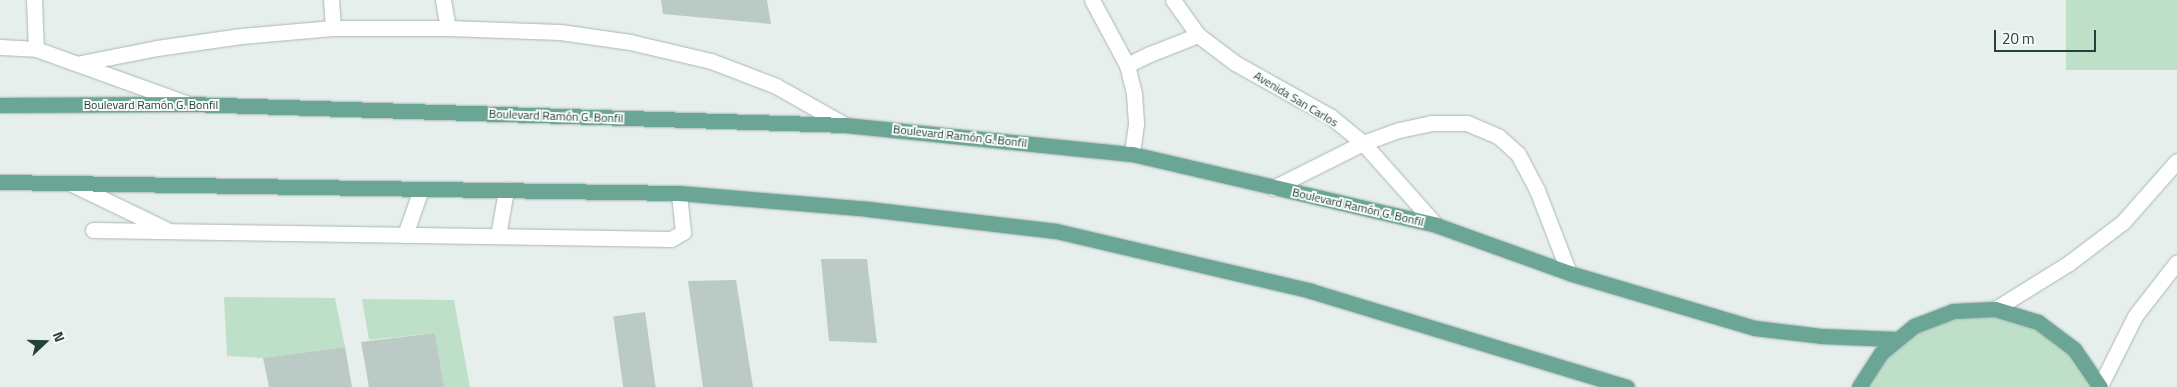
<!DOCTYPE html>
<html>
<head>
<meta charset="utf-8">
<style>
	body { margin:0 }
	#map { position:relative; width:2177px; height:387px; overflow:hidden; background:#e6efeb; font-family:"Titillium Web",sans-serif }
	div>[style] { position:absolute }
	.green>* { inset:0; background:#bfe0c8; transform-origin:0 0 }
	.building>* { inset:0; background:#bbcac4; transform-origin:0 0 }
	.roads { filter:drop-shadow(0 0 1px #a8b8b2) drop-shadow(0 0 1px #a8b8b2) }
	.minor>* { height:15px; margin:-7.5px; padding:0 7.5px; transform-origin:7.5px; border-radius:7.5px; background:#fff }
	.major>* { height:15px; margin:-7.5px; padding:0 7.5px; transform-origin:7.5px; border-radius:7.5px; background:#6aa596 }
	span { translate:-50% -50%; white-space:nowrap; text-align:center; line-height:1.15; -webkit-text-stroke:4px #f7fbf9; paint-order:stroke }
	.street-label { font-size:12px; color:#24423a }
	.north { position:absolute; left:20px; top:317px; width:50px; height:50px; -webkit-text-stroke:4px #f7fbf9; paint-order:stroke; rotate:69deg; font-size:14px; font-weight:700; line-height:20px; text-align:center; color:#24423a }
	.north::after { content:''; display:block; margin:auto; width:18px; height:22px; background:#24423a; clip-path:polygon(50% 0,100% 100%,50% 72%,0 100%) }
	.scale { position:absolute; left:1994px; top:30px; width:102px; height:22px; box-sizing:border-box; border:2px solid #24423a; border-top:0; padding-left:6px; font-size:15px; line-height:18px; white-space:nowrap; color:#24423a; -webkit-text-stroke:4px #f7fbf9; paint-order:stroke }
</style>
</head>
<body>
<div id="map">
	<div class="green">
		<div style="left:2066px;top:0;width:111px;height:70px"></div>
		<div style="clip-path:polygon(224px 297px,335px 298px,345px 347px,263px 358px,227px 356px)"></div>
		<div style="clip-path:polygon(362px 299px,454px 300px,470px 387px,444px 387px,435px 333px,369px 340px)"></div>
		<div style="clip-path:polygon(1995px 309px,2038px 322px,2100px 387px,1859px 387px,1914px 326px)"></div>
	</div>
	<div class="building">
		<div style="clip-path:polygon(661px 0,767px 0,771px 24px,663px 14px)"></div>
		<div style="clip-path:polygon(821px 259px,867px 259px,877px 343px,829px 341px)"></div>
		<div style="clip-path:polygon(736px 280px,753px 387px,703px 387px,688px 281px)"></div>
		<div style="left:645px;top:312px;width:76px;height:32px;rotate:82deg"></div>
		<div style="clip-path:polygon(435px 333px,444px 387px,369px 387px,361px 342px)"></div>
		<div style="clip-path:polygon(345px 347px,352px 387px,269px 387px,263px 358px)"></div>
	</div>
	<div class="roads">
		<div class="minor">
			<div style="left:34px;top:0;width:49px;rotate:87.7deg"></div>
			<div style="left:331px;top:0;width:28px;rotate:86deg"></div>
			<div style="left:443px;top:0;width:28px;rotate:80deg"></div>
			<div style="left:1092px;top:0;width:74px;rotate:61.7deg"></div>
			<div style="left:1127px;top:65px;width:30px;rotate:76deg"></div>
			<div style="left:1134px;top:94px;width:30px;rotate:86deg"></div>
			<div style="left:1136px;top:124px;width:30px;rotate:98deg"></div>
			<div style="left:1173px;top:0;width:43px;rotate:54.5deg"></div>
			<div style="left:1198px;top:35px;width:46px;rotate:37.1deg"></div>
			<div style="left:1235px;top:63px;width:109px;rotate:29.2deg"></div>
			<div style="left:1330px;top:116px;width:43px;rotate:39.3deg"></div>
			<div style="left:1363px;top:143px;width:110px;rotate:48.3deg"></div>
			<div style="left:0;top:47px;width:36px;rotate:3deg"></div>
			<div style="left:36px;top:49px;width:163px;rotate:19.8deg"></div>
			<div style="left:81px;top:63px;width:77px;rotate:-11.2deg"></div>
			<div style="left:157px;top:48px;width:85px;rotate:-8.1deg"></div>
			<div style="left:241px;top:36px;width:92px;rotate:-5deg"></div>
			<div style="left:333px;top:28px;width:115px"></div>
			<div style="left:448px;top:28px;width:112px;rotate:2deg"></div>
			<div style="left:560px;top:32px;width:71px;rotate:8.1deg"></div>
			<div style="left:630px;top:42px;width:83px;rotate:13.2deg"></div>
			<div style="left:711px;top:61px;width:70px;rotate:21deg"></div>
			<div style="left:776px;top:86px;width:79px;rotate:29.5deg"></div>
			<div style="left:1127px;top:65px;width:25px;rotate:-26deg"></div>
			<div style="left:1150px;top:54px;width:52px;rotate:-21.6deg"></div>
			<div style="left:72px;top:184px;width:103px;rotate:25.8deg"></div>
			<div style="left:1273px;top:188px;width:101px;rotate:-26.6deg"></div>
			<div style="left:1363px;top:143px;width:38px;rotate:-20deg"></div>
			<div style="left:1399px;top:130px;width:33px;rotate:-12deg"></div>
			<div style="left:1431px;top:123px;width:36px"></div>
			<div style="left:1467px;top:123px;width:34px;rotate:23deg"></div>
			<div style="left:1498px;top:136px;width:27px;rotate:42deg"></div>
			<div style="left:1518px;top:154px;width:41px;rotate:62.2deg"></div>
			<div style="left:1537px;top:190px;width:89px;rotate:68.9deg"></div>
			<div style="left:93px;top:230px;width:578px;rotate:0.89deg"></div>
			<div style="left:671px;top:239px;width:14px;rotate:-30deg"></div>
			<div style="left:683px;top:232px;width:39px;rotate:-96deg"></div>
			<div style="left:405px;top:235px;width:49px;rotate:-70.8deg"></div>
			<div style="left:498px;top:236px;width:47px;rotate:-80.1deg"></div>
			<div style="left:1995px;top:309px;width:87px;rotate:-31.9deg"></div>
			<div style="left:2069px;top:263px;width:68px;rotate:-37.2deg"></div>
			<div style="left:2123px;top:222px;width:81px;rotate:-48.5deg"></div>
			<div style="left:2100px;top:386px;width:78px;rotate:-63.4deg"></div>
			<div style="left:2135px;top:316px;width:68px;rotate:-52.1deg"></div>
		</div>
		<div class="major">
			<div style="left:0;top:105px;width:189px;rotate:-0.3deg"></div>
			<div style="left:189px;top:104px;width:656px;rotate:1.83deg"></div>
			<div style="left:845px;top:125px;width:288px;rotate:5.8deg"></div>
			<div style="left:1132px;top:154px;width:312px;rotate:13.1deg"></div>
			<div style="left:1436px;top:225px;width:141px;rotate:19.8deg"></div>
			<div style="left:1569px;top:273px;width:194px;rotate:16.5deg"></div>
			<div style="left:1755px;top:328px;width:66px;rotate:6.9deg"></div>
			<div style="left:1821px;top:336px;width:75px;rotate:2.3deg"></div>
			<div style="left:0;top:182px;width:679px;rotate:0.93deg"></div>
			<div style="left:679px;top:193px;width:190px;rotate:4.8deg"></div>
			<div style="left:868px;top:209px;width:189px;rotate:6.7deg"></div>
			<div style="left:1056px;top:231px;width:262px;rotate:13.2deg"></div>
			<div style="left:1311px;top:291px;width:330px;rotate:16.9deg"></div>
			<div style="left:1859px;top:387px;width:40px;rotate:-57.1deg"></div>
			<div style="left:1881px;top:353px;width:43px;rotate:-39.3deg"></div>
			<div style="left:1914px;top:326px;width:42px;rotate:-21deg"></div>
			<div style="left:1953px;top:311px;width:42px;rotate:-2.7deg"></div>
			<div style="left:1995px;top:309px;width:45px;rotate:16.8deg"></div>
			<div style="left:2038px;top:322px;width:45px;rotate:36.9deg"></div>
			<div style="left:2074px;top:349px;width:46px;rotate:55.6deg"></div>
		</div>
	</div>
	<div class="street-label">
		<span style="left:1296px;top:99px;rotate:31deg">Avenida San Carlos</span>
		<span style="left:151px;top:105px">Boulevard Ramón G. Bonfil</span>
		<span style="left:556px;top:116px;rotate:2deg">Boulevard Ramón G. Bonfil</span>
		<span style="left:960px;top:136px;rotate:6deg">Boulevard Ramón G. Bonfil</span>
		<span style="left:1358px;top:207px;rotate:13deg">Boulevard Ramón G. Bonfil</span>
	</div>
	<div class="north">N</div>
	<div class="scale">20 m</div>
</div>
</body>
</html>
